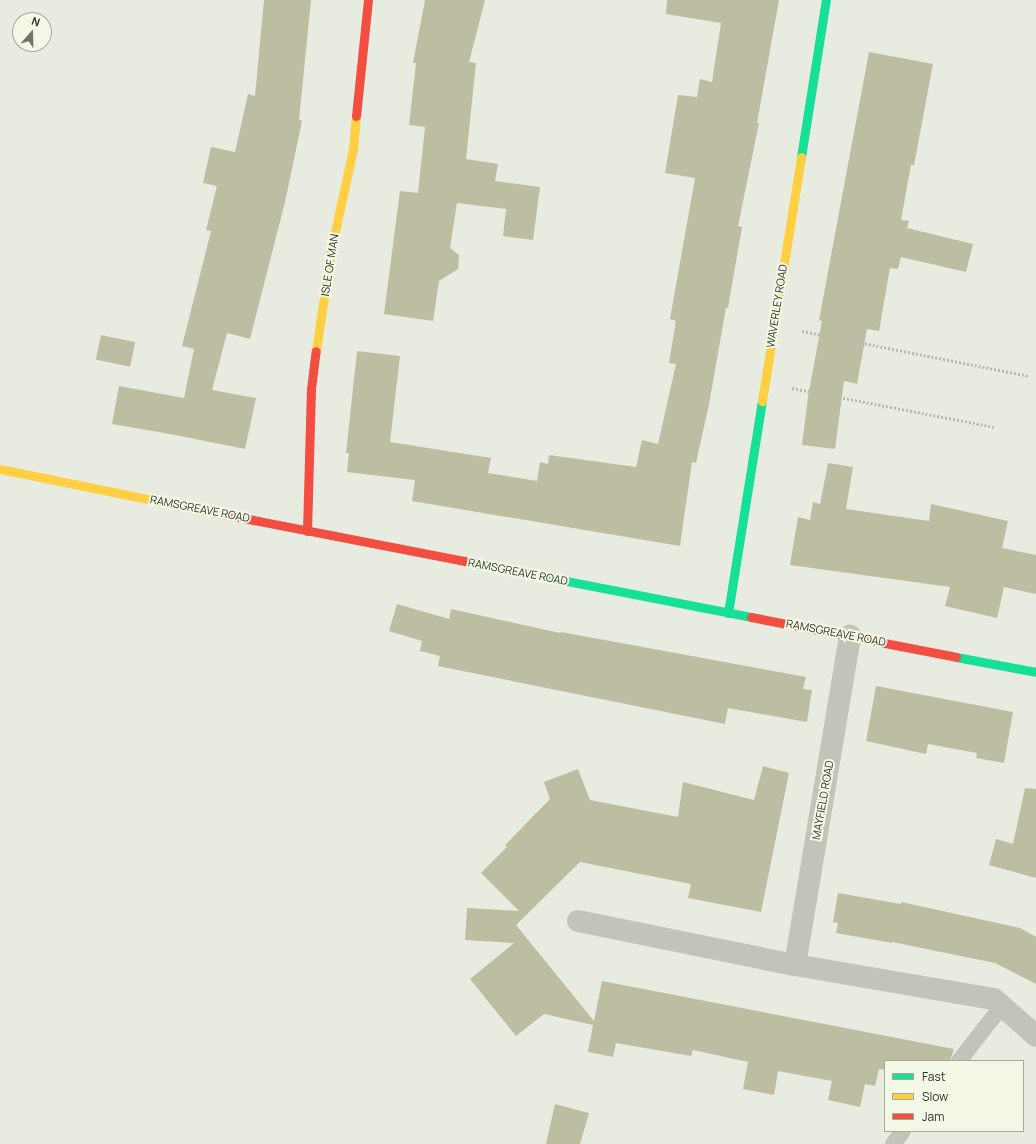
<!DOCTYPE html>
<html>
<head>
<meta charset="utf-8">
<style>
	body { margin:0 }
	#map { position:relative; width:1036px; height:1144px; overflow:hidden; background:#e8ebdf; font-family:Manrope,sans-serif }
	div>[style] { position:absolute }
	.building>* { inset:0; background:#bdbea1; transform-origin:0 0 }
	.path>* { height:2.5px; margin-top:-1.25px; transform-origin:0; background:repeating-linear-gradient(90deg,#b8bbaf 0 2px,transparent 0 4px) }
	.lane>* { height:16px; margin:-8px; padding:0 8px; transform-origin:8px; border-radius:8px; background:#c1c4b9 }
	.street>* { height:22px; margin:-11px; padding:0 11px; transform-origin:11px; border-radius:11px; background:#c1c4b9 }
	.fast>* { height:9px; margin:-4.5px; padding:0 4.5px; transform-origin:4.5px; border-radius:4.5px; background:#16e098 }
	.slow>* { height:9px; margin:-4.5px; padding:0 4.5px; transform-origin:4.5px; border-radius:4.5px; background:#ffcf43 }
	.jam>* { height:9px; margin:-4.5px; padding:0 4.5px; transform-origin:4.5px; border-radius:4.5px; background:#f24e42 }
	span { translate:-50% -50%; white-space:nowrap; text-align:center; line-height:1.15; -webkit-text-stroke:4px #f3f8e6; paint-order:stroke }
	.street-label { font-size:11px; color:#333427 }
	.legend { position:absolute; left:884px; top:1060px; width:140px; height:72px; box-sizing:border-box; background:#f3f8e6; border:1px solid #a6aa9a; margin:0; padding:5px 7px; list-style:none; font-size:12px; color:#333427 }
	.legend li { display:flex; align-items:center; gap:8px; height:20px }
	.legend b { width:20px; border:1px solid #a6aa9a }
	.north { position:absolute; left:12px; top:12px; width:40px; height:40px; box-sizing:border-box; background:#f3f8e6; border:1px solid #a6aa9a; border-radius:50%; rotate:20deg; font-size:11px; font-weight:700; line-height:16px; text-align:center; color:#333427 }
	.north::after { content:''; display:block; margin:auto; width:14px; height:18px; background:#727467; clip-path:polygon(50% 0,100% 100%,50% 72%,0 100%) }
</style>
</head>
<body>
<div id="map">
	<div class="building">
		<div style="clip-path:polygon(264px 0,311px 0,299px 120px,302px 121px,285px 202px,250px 339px,227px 333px,212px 390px,256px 398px,245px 449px,170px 434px,112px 424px,119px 386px,184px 398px,194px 349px,182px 346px,211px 231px,206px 230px,217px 186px,203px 183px,211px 147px,235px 152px,248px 94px,255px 96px)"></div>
		<div style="clip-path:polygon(425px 0,485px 0,469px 62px,476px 63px,466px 159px,498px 164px,495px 181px,540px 187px,533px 240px,503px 236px,506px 209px,457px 203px,450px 248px,459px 255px,458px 269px,439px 281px,433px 321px,384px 314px,400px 191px,418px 193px,425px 127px,409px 125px,416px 63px,413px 63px)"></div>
		<div style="clip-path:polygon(667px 0,779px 0,757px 123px,759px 123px,738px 226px,742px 227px,728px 308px,726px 308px,709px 404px,696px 463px,692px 462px,680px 546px,412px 501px,415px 480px,347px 472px,349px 453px,346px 453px,357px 351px,400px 356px,390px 442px,491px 458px,488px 473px,537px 481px,540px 462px,548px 464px,549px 455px,636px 467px,642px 440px,658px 444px,676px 364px,669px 363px,676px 321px,670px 319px,695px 178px,665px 173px,678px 95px,697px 97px,700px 79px,712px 82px,721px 23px,666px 14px)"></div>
		<div style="clip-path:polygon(869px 52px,933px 64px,914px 165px,911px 165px,901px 220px,909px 221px,907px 228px,973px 244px,966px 272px,901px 257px,898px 269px,890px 268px,879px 331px,867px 329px,857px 384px,844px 381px,835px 449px,802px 445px,808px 397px,822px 321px,819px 320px)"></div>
		<div style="left:101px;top:335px;width:35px;height:25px;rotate:12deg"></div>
		<div style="clip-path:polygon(828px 463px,853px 467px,846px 509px,929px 521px,931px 504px,1008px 521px,1002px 548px,1036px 555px,1036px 594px,1004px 587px,997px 618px,945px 606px,950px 587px,790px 565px,798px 517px,810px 520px,813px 502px,820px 504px)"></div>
		<div style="clip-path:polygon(397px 604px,449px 619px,451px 609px,560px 633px,561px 632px,806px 677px,803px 689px,812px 690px,807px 722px,728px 708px,725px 724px,438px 666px,440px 656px,420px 651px,422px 641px,389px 631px)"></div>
		<div style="clip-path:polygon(876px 686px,1013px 712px,1004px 763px,976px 758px,977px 753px,928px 744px,926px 754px,866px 741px)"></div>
		<div style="clip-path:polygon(763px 766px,789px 773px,761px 912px,688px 898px,691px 884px,580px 862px,516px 925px,594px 1021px,602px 981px,954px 1049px,950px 1061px,885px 1061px,885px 1070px,879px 1069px,875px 1086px,865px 1084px,860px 1107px,828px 1100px,832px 1081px,778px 1071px,774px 1095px,743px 1089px,748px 1062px,693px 1050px,691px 1056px,616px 1043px,613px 1057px,588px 1052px,593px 1025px,544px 1014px,516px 1036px,470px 979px,514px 943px,465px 940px,467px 908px,519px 911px,481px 873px,507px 847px,505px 845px,550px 799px,544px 782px,578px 769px,590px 800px,678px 817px,683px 782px,754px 800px)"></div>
		<div style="clip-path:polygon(1025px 788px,1036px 789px,1036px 878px,989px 865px,996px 839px,1013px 844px)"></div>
		<div style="clip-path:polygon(838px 893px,901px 904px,901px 902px,1020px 928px,1036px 937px,1036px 984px,995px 963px,892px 942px,892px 943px,836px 933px,838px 923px,833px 922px)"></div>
		<div style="clip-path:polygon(555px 1104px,589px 1113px,580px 1144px,546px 1144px)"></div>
	</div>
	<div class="path">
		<div style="left:802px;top:331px;width:231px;rotate:11.2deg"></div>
		<div style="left:792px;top:388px;width:207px;rotate:10.9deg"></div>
	</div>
	<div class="lane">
		<div style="left:959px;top:1061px;width:70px;rotate:-52deg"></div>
		<div style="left:893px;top:1144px;width:16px;rotate:-52deg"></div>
	</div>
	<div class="street">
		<div style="left:578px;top:921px;width:221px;rotate:11.5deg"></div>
		<div style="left:795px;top:965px;width:202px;rotate:9.7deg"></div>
		<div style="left:994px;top:999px;width:56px;rotate:41.4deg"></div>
		<div style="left:795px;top:965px;width:334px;rotate:-80.5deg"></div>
	</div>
	<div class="fast">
		<div style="left:801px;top:157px;width:159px;rotate:-81deg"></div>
		<div style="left:474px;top:563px;width:282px;rotate:11deg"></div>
		<div style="left:728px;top:613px;width:215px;rotate:-80.9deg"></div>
		<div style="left:956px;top:657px;width:81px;rotate:10.6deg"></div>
	</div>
	<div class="slow">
		<div style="left:316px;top:351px;width:102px;rotate:-81.6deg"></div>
		<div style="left:331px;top:250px;width:103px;rotate:-77.7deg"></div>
		<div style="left:353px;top:149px;width:33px;rotate:-85deg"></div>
		<div style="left:762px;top:401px;width:247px;rotate:-80.9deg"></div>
		<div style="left:0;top:469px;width:211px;rotate:11.5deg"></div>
	</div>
	<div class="jam">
		<div style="left:356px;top:116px;width:117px;rotate:-84.1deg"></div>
		<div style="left:207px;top:511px;width:272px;rotate:11deg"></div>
		<div style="left:307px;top:531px;width:142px;rotate:-88.4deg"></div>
		<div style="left:311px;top:389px;width:38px;rotate:-83deg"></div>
		<div style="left:751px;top:617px;width:209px;rotate:11deg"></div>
	</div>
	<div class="street-label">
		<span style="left:330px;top:265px;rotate:-81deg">ISLE OF MAN</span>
		<span style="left:777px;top:306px;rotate:-81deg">WAVERLEY ROAD</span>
		<span style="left:200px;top:509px;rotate:11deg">RAMSGREAVE ROAD</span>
		<span style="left:518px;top:572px;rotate:11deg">RAMSGREAVE ROAD</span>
		<span style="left:836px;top:633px;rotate:11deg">RAMSGREAVE ROAD</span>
		<span style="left:823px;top:800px;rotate:-80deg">MAYFIELD ROAD</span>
	</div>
	<ul class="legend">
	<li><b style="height:5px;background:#16e098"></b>Fast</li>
	<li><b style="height:5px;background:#ffcf43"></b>Slow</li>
	<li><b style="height:5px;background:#f24e42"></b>Jam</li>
	</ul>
	<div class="north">N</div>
</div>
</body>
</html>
